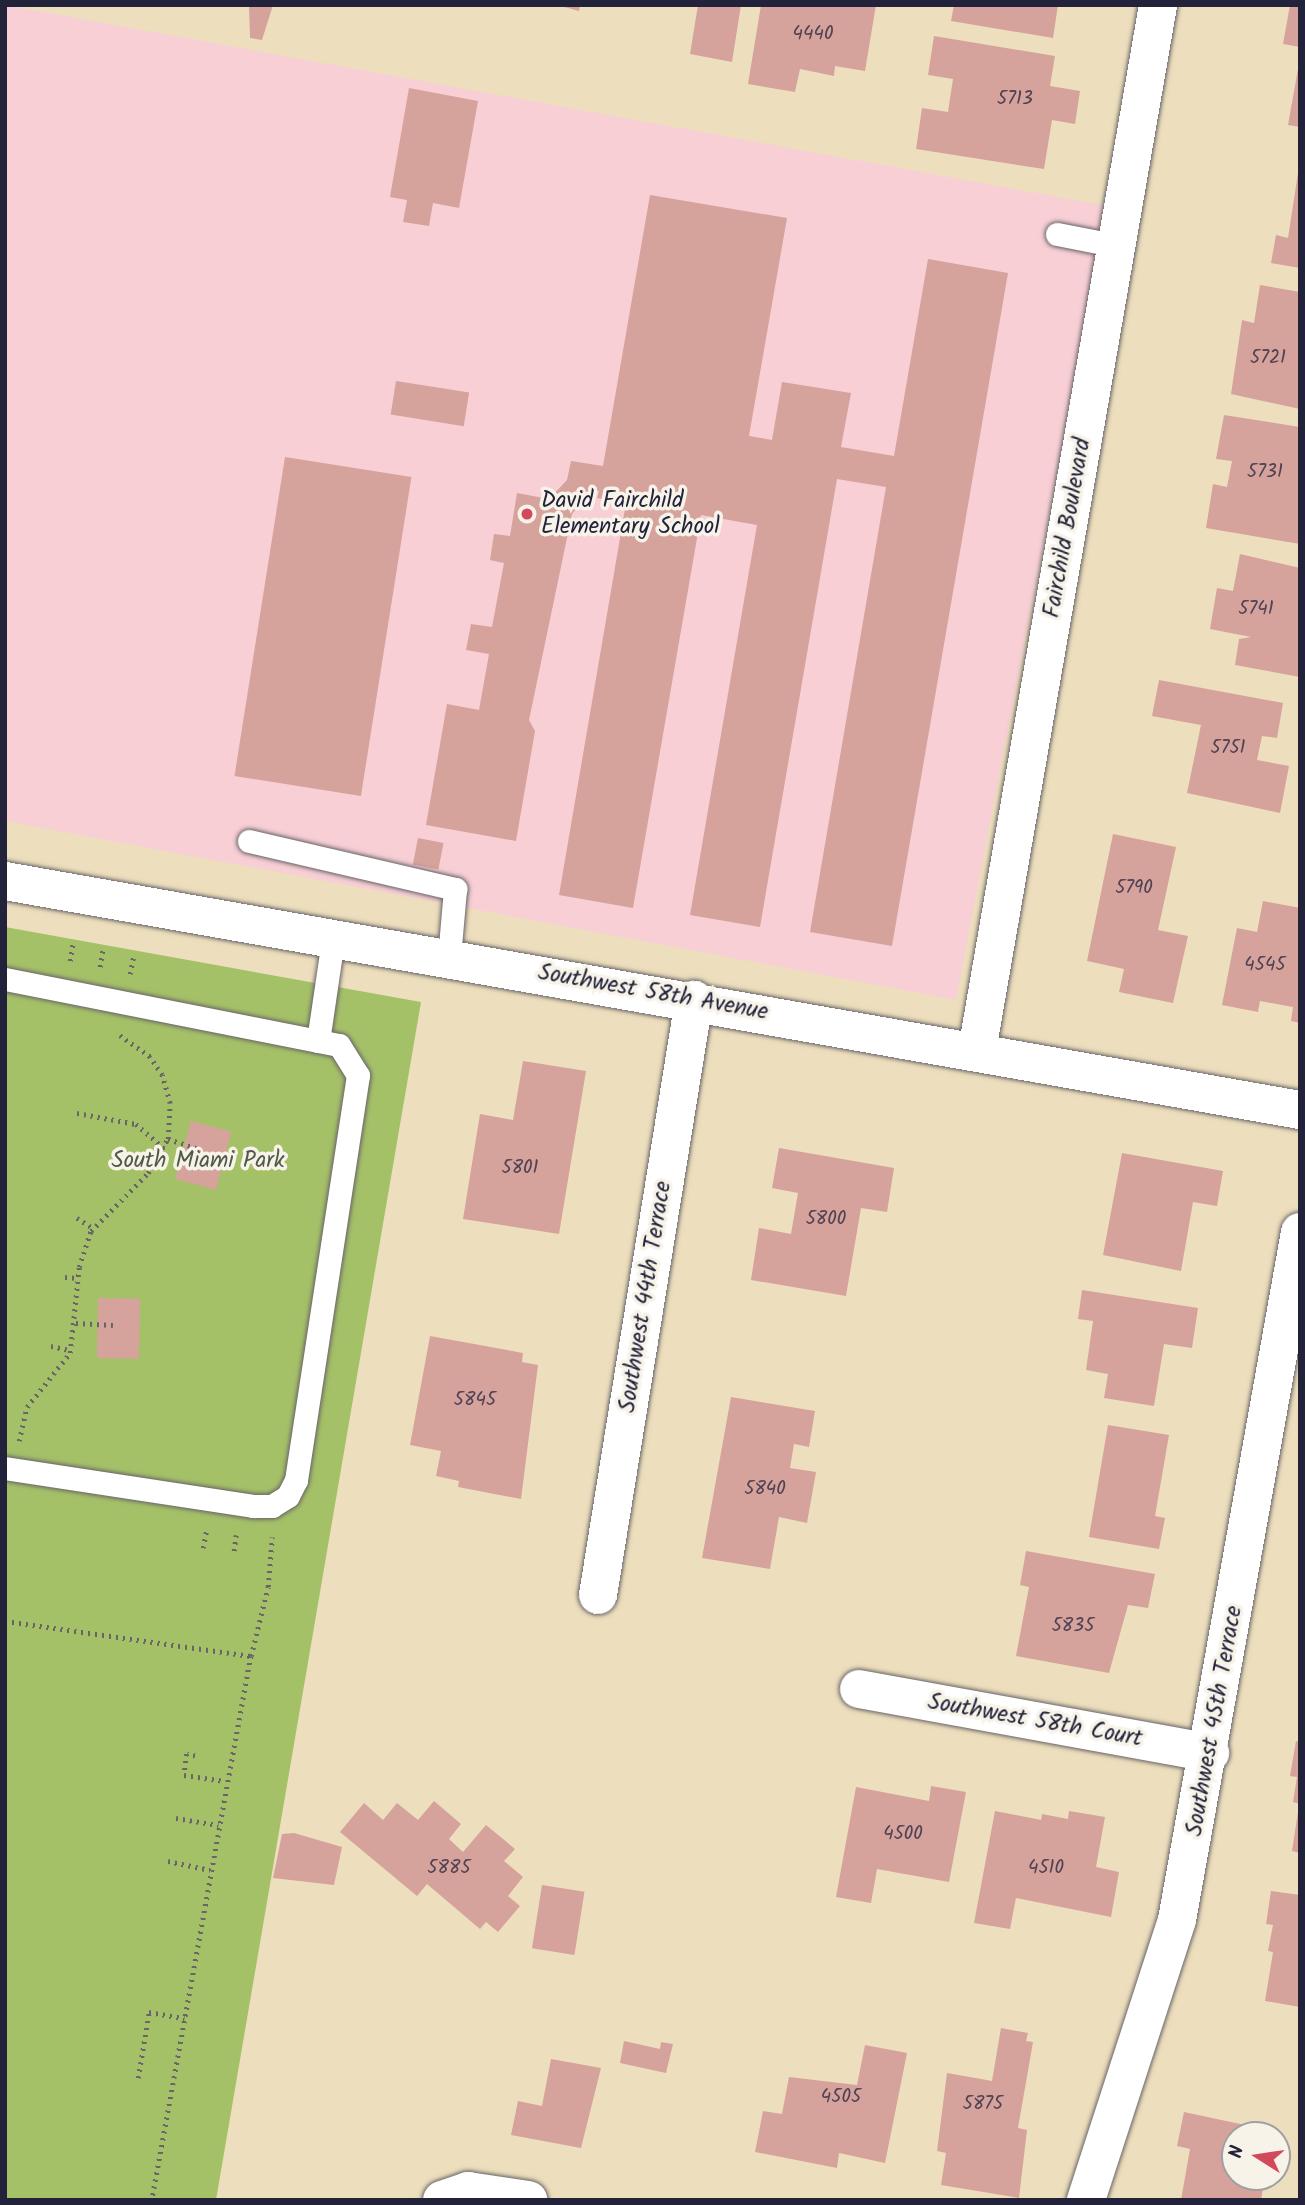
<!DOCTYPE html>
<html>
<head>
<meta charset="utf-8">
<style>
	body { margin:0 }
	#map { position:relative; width:1305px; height:2205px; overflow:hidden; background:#eddfbd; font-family:Kalam,sans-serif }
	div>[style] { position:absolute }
	.built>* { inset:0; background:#f7cfd5 }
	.green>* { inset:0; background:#a5c168 }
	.building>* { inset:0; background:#d6a29c; transform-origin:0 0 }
	.path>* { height:4.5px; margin-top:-2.25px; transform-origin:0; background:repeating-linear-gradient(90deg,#696468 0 2px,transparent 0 7px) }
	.roads { filter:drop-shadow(0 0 2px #696468) drop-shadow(0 0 2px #696468) }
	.service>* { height:23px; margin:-11.5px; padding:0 11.5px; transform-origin:11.5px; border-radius:11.5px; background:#fff }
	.minor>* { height:38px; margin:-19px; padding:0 19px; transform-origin:19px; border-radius:19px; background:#fff }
	.dots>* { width:19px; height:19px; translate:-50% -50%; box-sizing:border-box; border:4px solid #f7f3e8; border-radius:50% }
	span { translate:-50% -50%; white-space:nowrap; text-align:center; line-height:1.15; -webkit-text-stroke:7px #f7f3e8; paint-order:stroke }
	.number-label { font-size:19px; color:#4f4253 }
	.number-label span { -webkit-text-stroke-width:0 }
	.poi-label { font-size:23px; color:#22223b }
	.left { translate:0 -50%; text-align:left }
	.street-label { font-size:23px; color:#22223b }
	.park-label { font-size:23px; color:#505a4b }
	.frame { position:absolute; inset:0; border:7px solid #22223b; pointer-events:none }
	.north { position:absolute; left:1221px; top:2121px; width:70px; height:70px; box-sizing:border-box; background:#f7f3e8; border:2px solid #a29fa3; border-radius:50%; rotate:282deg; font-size:19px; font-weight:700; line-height:28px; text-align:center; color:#22223b }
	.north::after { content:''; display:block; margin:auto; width:24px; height:32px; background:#d1495b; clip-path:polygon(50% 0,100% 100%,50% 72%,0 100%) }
</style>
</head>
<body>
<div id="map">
	<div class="built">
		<div style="clip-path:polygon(5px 5px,1108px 206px,956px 1000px,5px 821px)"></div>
	</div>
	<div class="green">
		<div style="clip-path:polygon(5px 927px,421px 1002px,216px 2200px,5px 2200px)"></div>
	</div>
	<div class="building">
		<div style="clip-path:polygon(249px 5px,273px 5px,262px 40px,250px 38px)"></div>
		<div style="clip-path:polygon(557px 5px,580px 5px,579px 11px)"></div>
		<div style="clip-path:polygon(698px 5px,741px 5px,732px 62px,690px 54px)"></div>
		<div style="clip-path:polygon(761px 5px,876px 5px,865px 71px,835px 66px,834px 76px,800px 69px,795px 92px,748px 84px)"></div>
		<div style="clip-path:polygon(954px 5px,1058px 5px,1053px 38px,951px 21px)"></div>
		<div style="clip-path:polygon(1290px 5px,1300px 5px,1300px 47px,1283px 44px)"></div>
		<div style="clip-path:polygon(934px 36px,1055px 56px,1050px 86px,1080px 91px,1075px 124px,1052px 120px,1044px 169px,916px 149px,922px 108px,948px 112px,953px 79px,928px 75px)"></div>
		<div style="clip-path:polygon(1298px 69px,1300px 69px,1300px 127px,1288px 125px)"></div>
		<div style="clip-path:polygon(409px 88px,478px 101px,459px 208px,433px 203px,429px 226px,403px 222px,407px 200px,390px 197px)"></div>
		<div style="clip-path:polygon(1300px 160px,1300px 268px,1271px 263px,1276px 235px,1288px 238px)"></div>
		<div style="clip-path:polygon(650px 195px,787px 218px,749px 436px,772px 440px,782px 382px,851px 393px,841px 447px,894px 456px,928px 259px,1008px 273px,892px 946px,810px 932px,886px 487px,837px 479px,760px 927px,690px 915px,757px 525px,701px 515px,633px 908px,559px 895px,626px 503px,597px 498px,599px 491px,591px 490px,572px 514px,529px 720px,535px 731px,516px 841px,426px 825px,447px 704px,479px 710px,489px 654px,466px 650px,471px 624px,492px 627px,504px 563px,490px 560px,494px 534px,510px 536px,517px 493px,549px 499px,567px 480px,571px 461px,603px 466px)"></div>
		<div style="clip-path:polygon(1260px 285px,1300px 292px,1300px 409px,1231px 394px,1242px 320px,1254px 323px)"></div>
		<div style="left:396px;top:381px;width:74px;height:34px;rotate:9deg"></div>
		<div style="clip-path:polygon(1224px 415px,1300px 427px,1300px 544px,1206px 528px,1213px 484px,1227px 487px,1232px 461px,1216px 459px)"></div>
		<div style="left:285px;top:457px;width:128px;height:323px;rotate:9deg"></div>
		<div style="clip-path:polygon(1240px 554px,1300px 568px,1300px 677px,1235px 665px,1239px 639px,1251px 637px,1210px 629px,1217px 588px,1233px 591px)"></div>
		<div style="clip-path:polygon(1159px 680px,1283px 703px,1277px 738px,1262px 736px,1257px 760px,1289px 766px,1280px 813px,1187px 793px,1201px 725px,1152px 716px)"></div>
		<div style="clip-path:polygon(1113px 834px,1176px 847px,1158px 930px,1188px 936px,1173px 1003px,1119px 992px,1124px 969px,1087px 961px)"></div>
		<div style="left:418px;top:838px;width:26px;height:27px;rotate:11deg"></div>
		<div style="clip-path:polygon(1263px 901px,1300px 908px,1300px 1023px,1291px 1021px,1293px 1007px,1260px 1001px,1258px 1012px,1222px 1005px,1237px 928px,1257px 932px)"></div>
		<div style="clip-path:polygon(523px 1061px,586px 1071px,559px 1234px,463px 1219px,480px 1114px,513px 1120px)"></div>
		<div style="left:191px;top:1121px;width:42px;height:60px;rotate:15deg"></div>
		<div style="clip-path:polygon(779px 1148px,894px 1168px,887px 1212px,861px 1208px,846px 1296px,751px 1280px,759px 1228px,791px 1234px,798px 1193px,772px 1188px)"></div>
		<div style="clip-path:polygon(1122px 1153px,1223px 1171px,1217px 1206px,1193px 1202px,1181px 1271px,1103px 1255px)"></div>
		<div style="clip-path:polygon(1082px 1290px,1198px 1308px,1192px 1348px,1164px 1344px,1154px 1406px,1104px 1398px,1108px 1374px,1086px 1370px,1093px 1321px,1078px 1319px)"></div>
		<div style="left:98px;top:1298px;width:42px;height:60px;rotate:1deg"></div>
		<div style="clip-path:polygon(430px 1336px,523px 1353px,522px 1362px,538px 1365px,521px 1499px,458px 1487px,459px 1481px,436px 1476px,441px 1451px,410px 1445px)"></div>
		<div style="clip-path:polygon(731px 1397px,815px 1411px,809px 1447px,794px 1444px,790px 1468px,816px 1472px,807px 1523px,779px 1517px,770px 1569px,702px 1558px)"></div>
		<div style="clip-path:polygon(1108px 1425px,1169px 1435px,1155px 1516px,1165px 1518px,1159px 1549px,1089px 1537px)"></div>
		<div style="clip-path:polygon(1026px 1551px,1155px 1574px,1148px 1608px,1128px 1605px,1109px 1673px,1016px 1656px,1029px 1587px,1020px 1585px)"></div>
		<div style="clip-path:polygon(1296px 1741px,1300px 1742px,1300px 1804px,1293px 1802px,1297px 1777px,1290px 1776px)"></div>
		<div style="clip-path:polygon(931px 1786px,966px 1792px,949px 1882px,877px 1869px,871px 1903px,836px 1897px,856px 1787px,929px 1801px)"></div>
		<div style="clip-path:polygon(434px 1801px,461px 1824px,449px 1839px,463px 1852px,486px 1825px,515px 1849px,504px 1861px,523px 1877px,508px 1896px,520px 1906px,498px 1932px,486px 1922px,480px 1929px,427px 1884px,417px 1896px,340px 1832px,364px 1803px,383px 1820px,397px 1803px,418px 1820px)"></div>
		<div style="clip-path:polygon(995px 1811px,1041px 1820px,1042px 1814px,1068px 1819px,1069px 1811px,1105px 1817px,1096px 1867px,1119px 1872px,1111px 1917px,1016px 1898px,1010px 1929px,974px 1923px)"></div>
		<div style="clip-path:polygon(1298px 1812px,1300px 1813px,1300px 1853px,1292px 1851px)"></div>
		<div style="clip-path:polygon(294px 1833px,342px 1847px,334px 1885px,273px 1878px,282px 1834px)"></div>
		<div style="left:542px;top:1885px;width:43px;height:64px;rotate:9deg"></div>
		<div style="clip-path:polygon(1271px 1891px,1300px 1895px,1300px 2007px,1265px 2001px,1273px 1952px,1268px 1951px,1273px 1925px,1266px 1924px)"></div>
		<div style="clip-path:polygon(1001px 2028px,1028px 2033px,1026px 2041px,1033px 2042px,1018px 2128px,1027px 2130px,1019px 2198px,941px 2185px,946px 2153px,937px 2151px,947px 2073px,992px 2081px)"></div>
		<div style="clip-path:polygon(624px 2041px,660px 2049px,661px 2042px,673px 2044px,666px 2073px,620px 2063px)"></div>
		<div style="clip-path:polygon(865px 2045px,907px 2053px,885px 2163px,839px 2153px,837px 2168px,755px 2152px,763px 2111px,782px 2114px,789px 2077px,857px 2085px)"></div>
		<div style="clip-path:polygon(551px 2059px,601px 2068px,581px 2148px,511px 2135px,518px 2101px,542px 2106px)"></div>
		<div style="clip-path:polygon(1184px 2112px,1273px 2131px,1235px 2135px,1235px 2177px,1265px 2177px,1261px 2200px,1181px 2200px,1190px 2149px,1177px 2146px)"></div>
	</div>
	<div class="path">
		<div style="left:70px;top:961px;width:19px;rotate:-81deg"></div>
		<div style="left:100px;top:967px;width:20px;rotate:-81deg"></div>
		<div style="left:130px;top:974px;width:20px;rotate:-79deg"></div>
		<div style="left:77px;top:1113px;width:60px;rotate:10.6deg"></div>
		<div style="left:136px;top:1124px;width:37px;rotate:41deg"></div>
		<div style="left:168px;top:1139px;width:33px;rotate:18deg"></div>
		<div style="left:77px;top:1218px;width:19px;rotate:32deg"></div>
		<div style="left:65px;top:1277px;width:13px;rotate:4deg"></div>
		<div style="left:76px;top:1323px;width:37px;rotate:3deg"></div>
		<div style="left:51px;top:1346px;width:19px;rotate:12deg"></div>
		<div style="left:19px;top:1441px;width:35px;rotate:-77deg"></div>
		<div style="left:27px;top:1407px;width:69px;rotate:-51.5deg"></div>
		<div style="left:70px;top:1353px;width:86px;rotate:-84deg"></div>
		<div style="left:79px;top:1267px;width:38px;rotate:-72deg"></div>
		<div style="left:91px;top:1231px;width:81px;rotate:-45.5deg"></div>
		<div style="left:148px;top:1173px;width:39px;rotate:-60deg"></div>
		<div style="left:168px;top:1139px;width:36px;rotate:-87deg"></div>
		<div style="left:170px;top:1103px;width:29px;rotate:-106deg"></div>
		<div style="left:162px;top:1075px;width:22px;rotate:-124deg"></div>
		<div style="left:150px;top:1057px;width:37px;rotate:-145deg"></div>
		<div style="left:203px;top:1548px;width:20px;rotate:-79deg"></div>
		<div style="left:234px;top:1551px;width:16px;rotate:-83deg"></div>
		<div style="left:5px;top:1621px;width:248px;rotate:8.1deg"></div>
		<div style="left:251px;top:1656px;width:553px;rotate:100.31deg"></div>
		<div style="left:251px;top:1656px;width:71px;rotate:-76.2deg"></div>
		<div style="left:268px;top:1587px;width:50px;rotate:-85.4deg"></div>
		<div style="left:195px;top:1756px;width:8px;rotate:-166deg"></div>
		<div style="left:187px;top:1754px;width:21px;rotate:98deg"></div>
		<div style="left:184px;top:1775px;width:41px;rotate:8.3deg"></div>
		<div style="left:176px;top:1818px;width:43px;rotate:9.5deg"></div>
		<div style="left:168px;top:1861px;width:43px;rotate:12.1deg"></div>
		<div style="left:138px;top:2078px;width:67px;rotate:-80.5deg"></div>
		<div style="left:149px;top:2012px;width:36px;rotate:10deg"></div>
	</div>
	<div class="roads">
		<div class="service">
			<div style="left:1057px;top:234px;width:62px;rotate:11.1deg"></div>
			<div style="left:249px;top:841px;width:212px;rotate:13.1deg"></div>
			<div style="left:455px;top:889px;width:69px;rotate:95deg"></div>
			<div style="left:5px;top:979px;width:340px;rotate:11.2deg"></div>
			<div style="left:339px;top:1045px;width:36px;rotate:58deg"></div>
			<div style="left:358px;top:1075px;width:410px;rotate:98.7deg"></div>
			<div style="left:296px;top:1480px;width:18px;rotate:117deg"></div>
			<div style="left:288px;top:1496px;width:19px;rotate:148deg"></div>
			<div style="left:272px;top:1506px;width:19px;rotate:180deg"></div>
			<div style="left:253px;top:1506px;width:251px;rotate:-171.3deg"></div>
			<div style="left:318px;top:1041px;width:103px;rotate:-81.6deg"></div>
		</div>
		<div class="minor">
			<div style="left:5px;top:881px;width:1315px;rotate:10.03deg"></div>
			<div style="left:977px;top:1051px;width:1062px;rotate:-80.18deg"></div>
			<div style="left:598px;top:1595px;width:603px;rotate:-80.83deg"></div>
			<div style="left:859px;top:1689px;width:357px;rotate:10.3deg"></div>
			<div style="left:442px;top:2200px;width:28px;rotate:-19deg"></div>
			<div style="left:468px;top:2191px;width:61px;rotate:8.5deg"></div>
			<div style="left:1086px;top:2200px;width:294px;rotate:-72deg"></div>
			<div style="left:1177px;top:1920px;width:699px;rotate:-79.86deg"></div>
		</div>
	</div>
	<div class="dots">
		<div style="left:527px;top:514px;background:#d1495b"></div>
	</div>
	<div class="number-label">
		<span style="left:813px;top:35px">4440</span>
		<span style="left:1015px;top:100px">5713</span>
		<span style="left:1268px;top:359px">5721</span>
		<span style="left:1265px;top:473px">5731</span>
		<span style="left:1256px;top:610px">5741</span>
		<span style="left:1228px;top:749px">5751</span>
		<span style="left:1134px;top:889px">5790</span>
		<span style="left:1265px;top:966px">4545</span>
		<span style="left:520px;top:1169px">5801</span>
		<span style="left:826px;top:1220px">5800</span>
		<span style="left:475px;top:1401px">5845</span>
		<span style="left:765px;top:1490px">5840</span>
		<span style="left:1073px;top:1627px">5835</span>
		<span style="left:903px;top:1835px">4500</span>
		<span style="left:449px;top:1869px">5885</span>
		<span style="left:1046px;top:1869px">4510</span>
		<span style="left:841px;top:2098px">4505</span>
		<span style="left:983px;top:2105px">5875</span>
	</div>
	<div class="poi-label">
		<span class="left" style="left:541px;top:514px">David Fairchild<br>Elementary School</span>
	</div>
	<div class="street-label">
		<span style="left:1068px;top:528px;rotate:-80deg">Fairchild Boulevard</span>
		<span style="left:653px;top:993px;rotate:10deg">Southwest 58th Avenue</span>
		<span style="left:646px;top:1297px;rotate:-81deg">Southwest 44th Terrace</span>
		<span style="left:1035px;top:1721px;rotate:10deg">Southwest 58th Court</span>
		<span style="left:1215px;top:1721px;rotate:-80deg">Southwest 45th Terrace</span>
	</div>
	<div class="park-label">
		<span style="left:198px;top:1161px">South Miami Park</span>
	</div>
	<div class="frame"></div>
	<div class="north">N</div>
</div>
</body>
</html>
